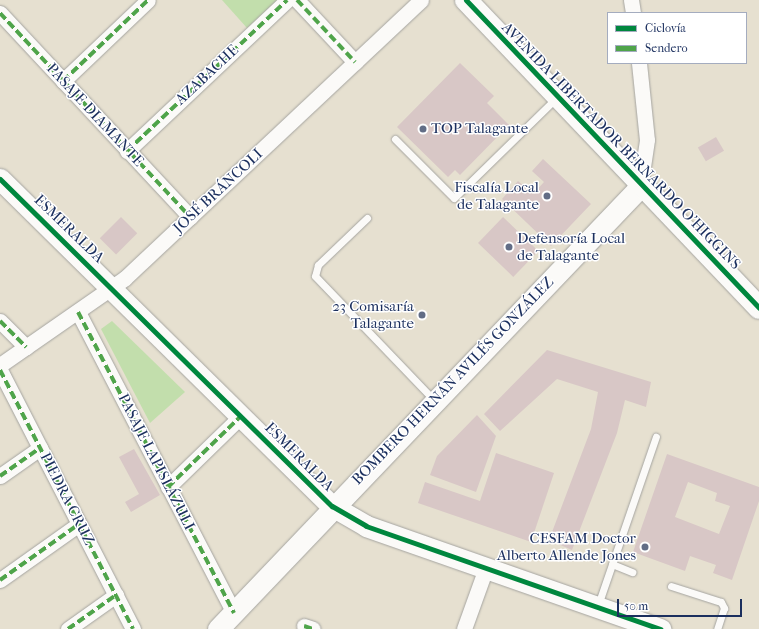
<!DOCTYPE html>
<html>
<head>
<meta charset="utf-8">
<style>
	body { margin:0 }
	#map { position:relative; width:759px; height:629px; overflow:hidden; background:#e6e0d0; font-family:"IM FELL French Canon",serif }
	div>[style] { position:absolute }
	.green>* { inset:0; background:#c2deac }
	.building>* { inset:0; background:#d8c7c6; transform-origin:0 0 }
	.roads { filter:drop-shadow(0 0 1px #a5a4a0) drop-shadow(0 0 1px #a5a4a0) }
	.lane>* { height:7px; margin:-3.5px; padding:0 3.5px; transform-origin:3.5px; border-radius:3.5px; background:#fbfaf8 }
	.street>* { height:15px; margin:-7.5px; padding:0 7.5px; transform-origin:7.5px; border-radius:7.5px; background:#fbfaf8 }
	.secondary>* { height:21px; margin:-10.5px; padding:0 10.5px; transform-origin:10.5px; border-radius:10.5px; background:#fbfaf8 }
	.primary>* { height:22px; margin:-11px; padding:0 11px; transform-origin:11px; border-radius:11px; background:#fbfaf8 }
	.quiet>* { height:4px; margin-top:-2px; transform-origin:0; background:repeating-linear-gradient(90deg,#4fa44a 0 8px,transparent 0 12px) }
	.cycleway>* { height:5px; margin:-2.5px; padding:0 2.5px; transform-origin:2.5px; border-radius:2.5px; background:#00873e }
	.dots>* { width:11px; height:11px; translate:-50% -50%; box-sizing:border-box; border:2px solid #fff; border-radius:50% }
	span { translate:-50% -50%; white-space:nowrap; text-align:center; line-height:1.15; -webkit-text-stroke:3px #fff; paint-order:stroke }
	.street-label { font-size:15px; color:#1b2f5e }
	.poi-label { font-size:15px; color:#1b2f5e }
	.left { translate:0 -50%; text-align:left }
	.right { translate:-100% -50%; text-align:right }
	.legend { position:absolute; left:607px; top:12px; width:140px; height:52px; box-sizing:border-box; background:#fff; border:1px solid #a4acbf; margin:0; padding:5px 7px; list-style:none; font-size:12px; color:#1b2f5e }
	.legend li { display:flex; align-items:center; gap:8px; height:20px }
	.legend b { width:20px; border:1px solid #a4acbf }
	.scale { position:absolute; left:617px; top:599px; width:125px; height:18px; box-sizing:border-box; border:2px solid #1b2f5e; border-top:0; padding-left:5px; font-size:12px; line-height:14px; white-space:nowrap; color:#1b2f5e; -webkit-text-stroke:3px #fff; paint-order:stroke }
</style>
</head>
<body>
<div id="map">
	<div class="green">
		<div style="clip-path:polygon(222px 0,278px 0,247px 28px)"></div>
		<div style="clip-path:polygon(112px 321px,185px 392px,150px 423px,101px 329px)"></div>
	</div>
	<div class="building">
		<div style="clip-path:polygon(460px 63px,494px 96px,487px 103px,509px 125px,460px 175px,455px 170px,448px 177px,397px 127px)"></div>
		<div style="left:716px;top:137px;width:16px;height:21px;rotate:60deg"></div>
		<div style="clip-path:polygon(543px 159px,591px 204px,551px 246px,502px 199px,518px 181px,533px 194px,544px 182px,532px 171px)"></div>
		<div style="left:121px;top:217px;width:23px;height:30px;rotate:45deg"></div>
		<div style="left:503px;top:217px;width:49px;height:36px;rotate:44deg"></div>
		<div style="clip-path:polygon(547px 350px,651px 382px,646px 407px,625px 400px,617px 433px,572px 550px,549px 540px,591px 429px,598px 392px,557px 379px,500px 431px,484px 414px)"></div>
		<div style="clip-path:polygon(477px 415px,496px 436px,476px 492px,430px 475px,437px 456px)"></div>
		<div style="clip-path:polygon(134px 449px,160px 495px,131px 512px,125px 502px,139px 494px,119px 457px)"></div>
		<div style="clip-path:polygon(496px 453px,554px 473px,531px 542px,418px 503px,425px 482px,480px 501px)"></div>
		<div style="clip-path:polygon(evenodd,667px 454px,759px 487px,759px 501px,732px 580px,713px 573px,716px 565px,690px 556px,685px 571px,633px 552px,667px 454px,688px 482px,717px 493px,715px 501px,730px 506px,719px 534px,675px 517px,688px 482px)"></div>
	</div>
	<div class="roads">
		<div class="lane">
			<div style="left:395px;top:139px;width:83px;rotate:45deg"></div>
			<div style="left:454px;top:198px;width:143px;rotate:-44.4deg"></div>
			<div style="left:367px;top:218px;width:68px;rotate:136.2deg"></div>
			<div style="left:318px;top:265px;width:11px;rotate:105deg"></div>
			<div style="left:315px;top:276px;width:172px;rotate:46.2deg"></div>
			<div style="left:612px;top:564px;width:22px;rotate:22deg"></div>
			<div style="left:671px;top:586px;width:52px;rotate:17.7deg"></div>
			<div style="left:721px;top:602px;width:7px;rotate:63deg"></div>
			<div style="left:724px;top:608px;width:22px;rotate:108deg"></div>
			<div style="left:598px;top:605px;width:178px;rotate:-71deg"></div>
		</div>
		<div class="street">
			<div style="left:297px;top:0;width:85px;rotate:46.9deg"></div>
			<div style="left:631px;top:0;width:13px;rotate:81deg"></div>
			<div style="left:0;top:13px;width:279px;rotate:47deg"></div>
			<div style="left:639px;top:63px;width:77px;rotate:84.1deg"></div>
			<div style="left:647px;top:140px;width:48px;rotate:98.5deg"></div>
			<div style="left:63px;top:81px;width:117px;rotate:-43.6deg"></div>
			<div style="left:127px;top:151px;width:220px;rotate:-43.3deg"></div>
			<div style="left:78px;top:312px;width:339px;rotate:62.6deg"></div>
			<div style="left:0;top:321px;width:37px;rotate:45deg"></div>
			<div style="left:0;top:365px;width:152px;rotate:-34.8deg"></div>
			<div style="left:125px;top:278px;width:406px;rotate:-43.2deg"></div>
			<div style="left:0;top:370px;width:291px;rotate:62.8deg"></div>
			<div style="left:0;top:476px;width:49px;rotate:-35deg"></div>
			<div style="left:168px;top:487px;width:102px;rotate:-44.2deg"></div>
			<div style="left:0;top:580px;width:97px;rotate:-35.3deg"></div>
			<div style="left:304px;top:626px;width:9px;rotate:18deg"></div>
			<div style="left:68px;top:629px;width:59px;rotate:-35.3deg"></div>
			<div style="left:464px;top:629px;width:65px;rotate:-70.2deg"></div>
		</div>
		<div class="secondary">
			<div style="left:0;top:179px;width:466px;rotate:44.6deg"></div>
			<div style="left:332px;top:506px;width:39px;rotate:30deg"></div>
			<div style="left:366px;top:526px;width:312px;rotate:19.3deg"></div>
			<div style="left:218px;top:629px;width:611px;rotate:-46.33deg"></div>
		</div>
		<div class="primary">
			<div style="left:466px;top:0;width:425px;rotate:46.4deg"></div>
		</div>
	</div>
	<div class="quiet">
		<div style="left:297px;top:0;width:85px;rotate:46.9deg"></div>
		<div style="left:0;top:13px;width:279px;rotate:47deg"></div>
		<div style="left:63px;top:81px;width:117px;rotate:-43.6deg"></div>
		<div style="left:127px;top:151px;width:220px;rotate:-43.3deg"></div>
		<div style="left:78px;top:312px;width:339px;rotate:62.6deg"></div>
		<div style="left:0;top:321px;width:37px;rotate:45deg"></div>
		<div style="left:0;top:370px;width:291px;rotate:62.8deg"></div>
		<div style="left:0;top:476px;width:49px;rotate:-35deg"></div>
		<div style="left:168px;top:487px;width:102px;rotate:-44.2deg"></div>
		<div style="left:0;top:580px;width:97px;rotate:-35.3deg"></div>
		<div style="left:304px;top:626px;width:9px;rotate:18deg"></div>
		<div style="left:68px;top:629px;width:59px;rotate:-35.3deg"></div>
	</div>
	<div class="cycleway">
		<div style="left:466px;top:0;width:425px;rotate:46.4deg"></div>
		<div style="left:0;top:179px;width:466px;rotate:44.6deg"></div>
		<div style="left:332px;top:506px;width:39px;rotate:30deg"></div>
		<div style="left:366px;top:526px;width:312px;rotate:19.3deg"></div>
	</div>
	<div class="dots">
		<div style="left:423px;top:129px;background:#626d86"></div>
		<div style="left:547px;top:196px;background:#626d86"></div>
		<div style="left:509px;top:247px;background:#626d86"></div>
		<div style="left:422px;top:315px;background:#626d86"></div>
		<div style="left:645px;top:547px;background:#626d86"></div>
	</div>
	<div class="street-label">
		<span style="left:207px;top:75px;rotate:-43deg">AZABACHE</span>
		<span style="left:95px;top:115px;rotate:47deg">PASAJE DIAMANTE</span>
		<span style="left:621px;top:146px;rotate:46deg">AVENIDA LIBERTADOR BERNARDO O'HIGGINS</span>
		<span style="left:218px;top:191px;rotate:-43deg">JOSÉ BRÁNCOLI</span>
		<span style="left:69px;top:229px;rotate:44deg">ESMERALDA</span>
		<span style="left:453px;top:381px;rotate:-46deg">BOMBERO HERNÁN AVILÉS GONZÁLEZ</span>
		<span style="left:299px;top:457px;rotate:45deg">ESMERALDA</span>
		<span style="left:156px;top:462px;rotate:63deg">PASAJE LAPISLÁZULI</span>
		<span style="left:67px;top:499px;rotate:63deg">PIEDRA CRUZ</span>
	</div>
	<div class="poi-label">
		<span class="left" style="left:431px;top:129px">TOP Talagante</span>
		<span class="right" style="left:539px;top:196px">Fiscalía Local<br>de Talagante</span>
		<span class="left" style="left:517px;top:247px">Defensoría Local<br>de Talagante</span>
		<span class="right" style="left:414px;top:315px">23 Comisaría<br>Talagante</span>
		<span class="right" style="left:636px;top:547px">CESFAM Doctor<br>Alberto Allende Jones</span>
	</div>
	<ul class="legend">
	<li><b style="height:5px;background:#00873e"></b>Ciclovía</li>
	<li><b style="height:5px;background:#4fa44a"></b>Sendero</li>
	</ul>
	<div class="scale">50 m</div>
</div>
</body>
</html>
